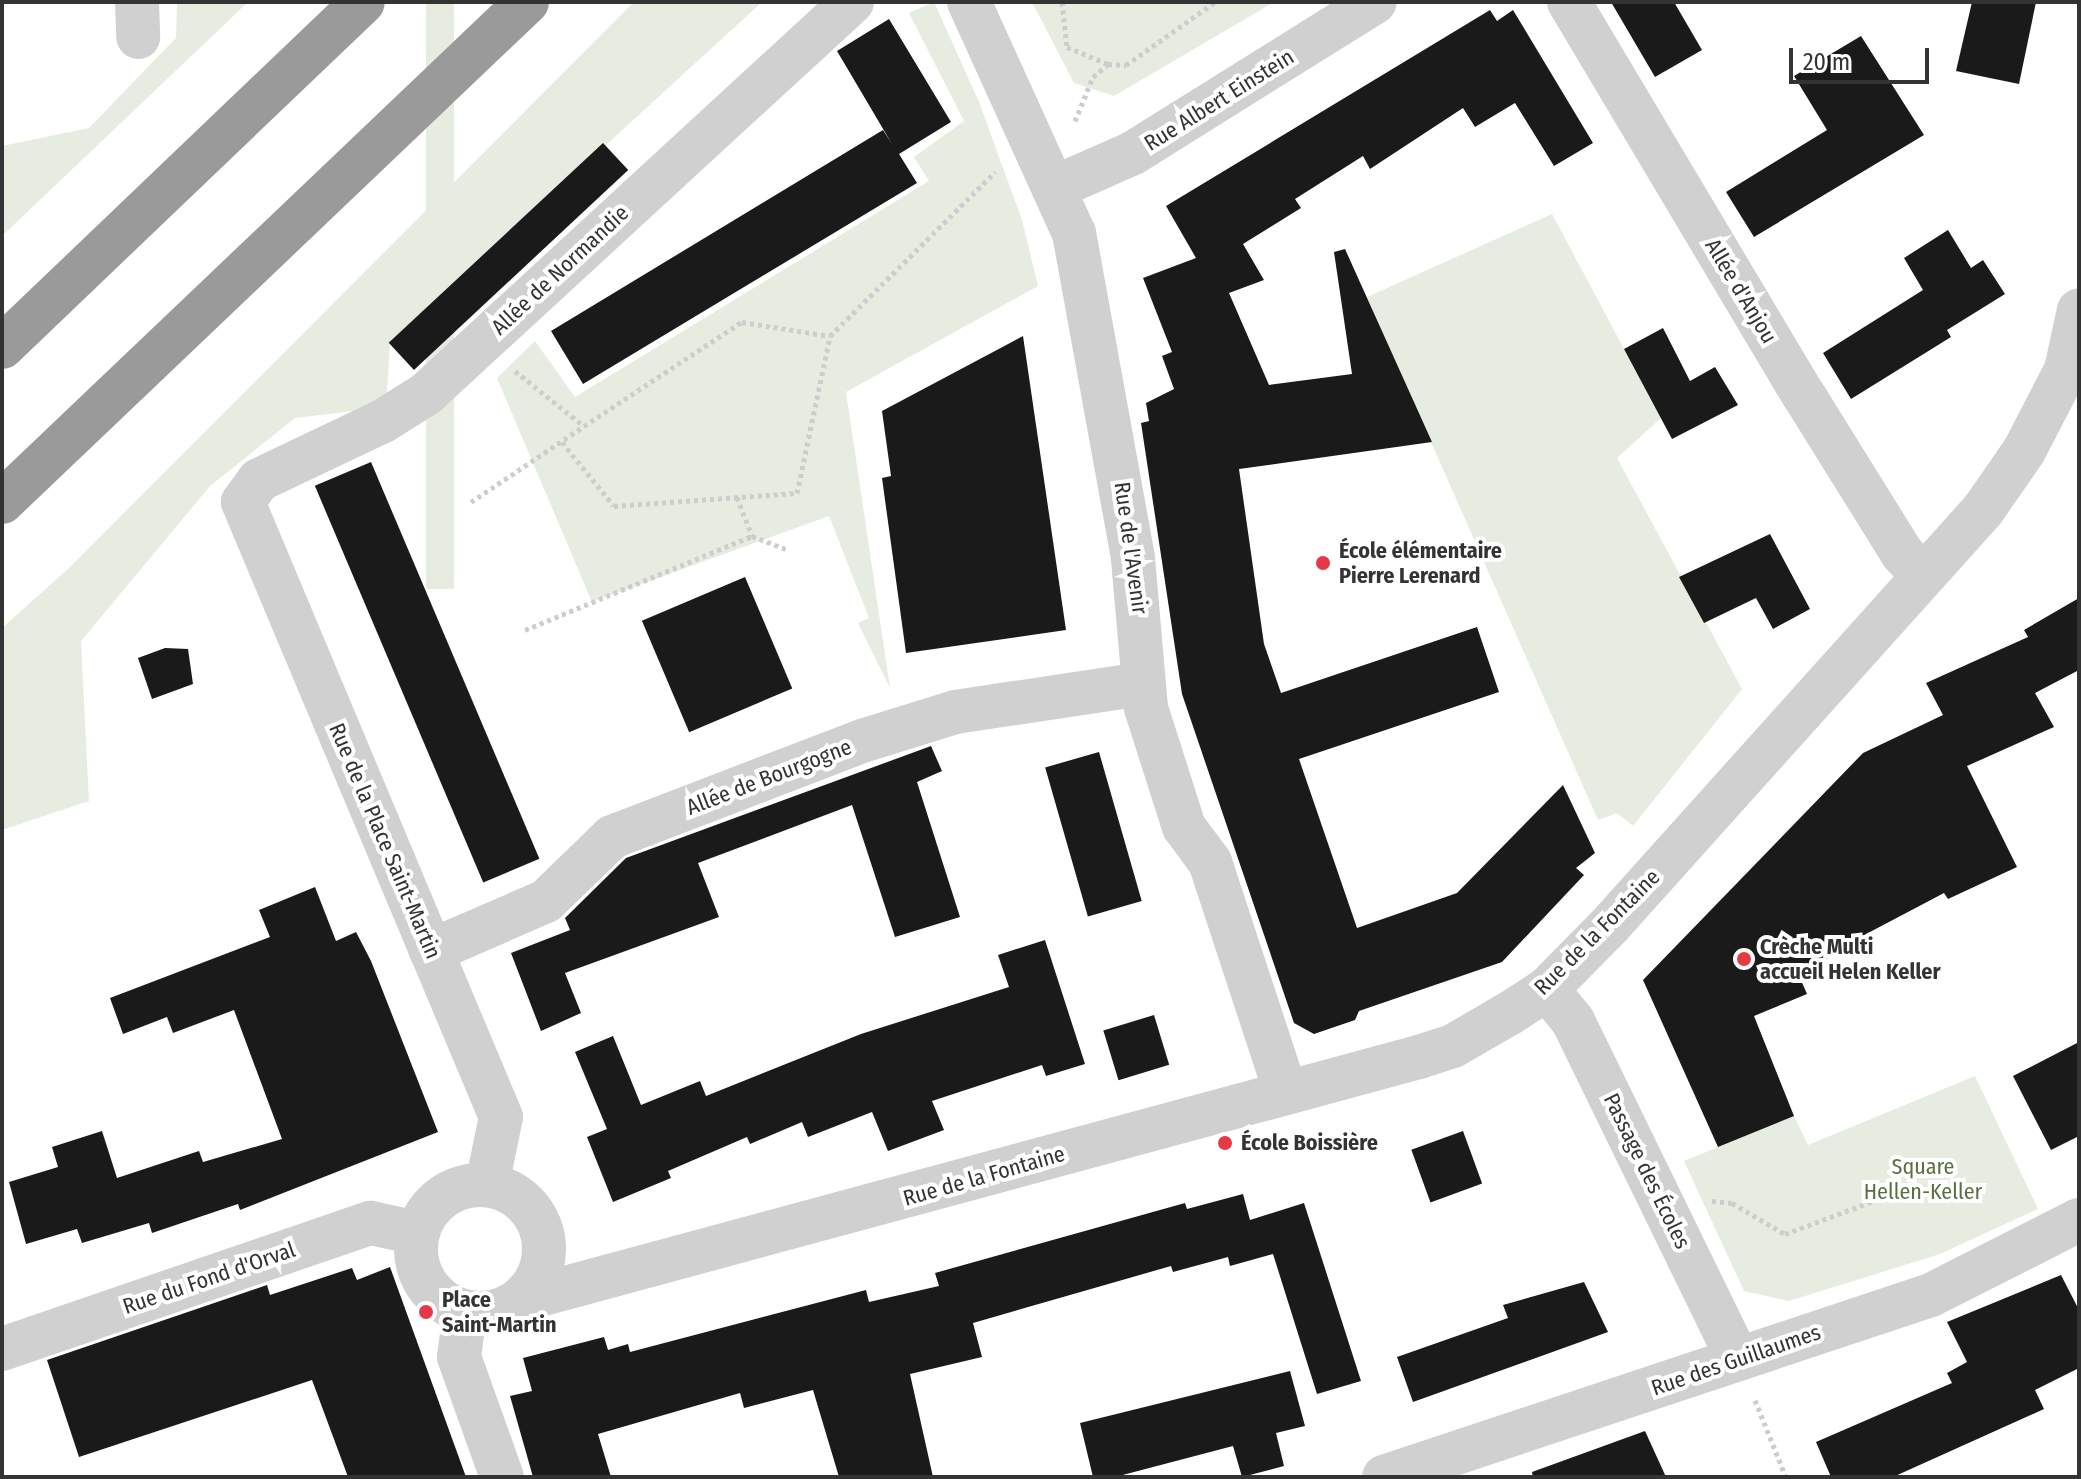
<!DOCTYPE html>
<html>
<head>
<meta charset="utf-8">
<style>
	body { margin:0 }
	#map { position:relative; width:2081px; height:1479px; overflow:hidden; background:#fff; font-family:"Fira Sans Condensed",sans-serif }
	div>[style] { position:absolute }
	.green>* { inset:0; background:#e6ecdf; transform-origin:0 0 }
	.building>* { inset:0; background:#1a1a1a; transform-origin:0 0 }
	.path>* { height:5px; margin-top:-2.5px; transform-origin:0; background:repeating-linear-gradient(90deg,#cdcdcd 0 4px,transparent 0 8px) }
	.minor>* { height:44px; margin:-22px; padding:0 22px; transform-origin:22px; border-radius:22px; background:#d0d0d0 }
	.minor>.ring { margin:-22px; padding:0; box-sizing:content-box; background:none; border:44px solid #d0d0d0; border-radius:50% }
	.highway>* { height:44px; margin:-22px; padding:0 22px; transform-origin:22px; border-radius:22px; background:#9a9a9a }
	.dots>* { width:22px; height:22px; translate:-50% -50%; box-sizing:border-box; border:4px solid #fff; border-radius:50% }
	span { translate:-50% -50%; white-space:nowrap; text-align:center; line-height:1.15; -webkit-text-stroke:8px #fff; paint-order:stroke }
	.street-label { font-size:22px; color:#333 }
	.poi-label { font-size:22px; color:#333; font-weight:700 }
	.left { translate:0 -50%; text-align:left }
	.park-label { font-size:22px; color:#56703f }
	.frame { position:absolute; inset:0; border:4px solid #333; pointer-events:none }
	.scale { position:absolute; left:1789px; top:48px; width:140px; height:36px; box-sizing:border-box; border:4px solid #333; border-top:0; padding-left:10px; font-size:24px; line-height:28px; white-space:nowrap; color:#333; -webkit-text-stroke:6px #fff; paint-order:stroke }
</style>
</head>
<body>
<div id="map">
	<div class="green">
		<div style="clip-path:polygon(177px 2px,248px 2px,2px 236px,2px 146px,89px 128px,176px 38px)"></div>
		<div style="left:426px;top:2px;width:28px;height:587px"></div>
		<div style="clip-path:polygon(634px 2px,762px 2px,390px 343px,386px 407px,295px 418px,210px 486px,81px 641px,89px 801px,2px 830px,2px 628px,68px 569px)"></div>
		<div style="clip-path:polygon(934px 2px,979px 102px,1022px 220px,1038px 286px,846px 392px,890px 688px,858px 623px,869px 618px,829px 516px,592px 602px,497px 378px,535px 341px,575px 397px,929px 181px,914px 157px,964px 121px,909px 13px)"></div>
		<div style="clip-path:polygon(1032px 2px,1274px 2px,1114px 96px,1074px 83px)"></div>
		<div style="clip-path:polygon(1552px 214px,1661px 418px,1617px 458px,1742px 689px,1633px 826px,1617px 813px,1598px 820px,1367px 297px)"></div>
		<div style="clip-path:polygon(1975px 1076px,2038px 1209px,1940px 1254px,1789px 1301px,1744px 1291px,1684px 1161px,1794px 1116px,1808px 1145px)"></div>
	</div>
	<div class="building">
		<div style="clip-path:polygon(1611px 2px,1674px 2px,1702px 50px,1655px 77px)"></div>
		<div style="clip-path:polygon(1972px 2px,2036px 2px,2019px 84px,1956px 71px)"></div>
		<div style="clip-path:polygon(1490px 10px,1497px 21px,1513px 10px,1593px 143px,1554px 166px,1515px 103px,1475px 127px,1463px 108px,1370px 169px,1363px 156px,1295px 199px,1301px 208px,1243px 244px,1264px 280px,1229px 293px,1269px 385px,1352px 374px,1334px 252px,1345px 249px,1432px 442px,1239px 469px,1264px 644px,1281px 693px,1477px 627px,1499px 692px,1299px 759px,1357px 928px,1457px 893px,1563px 785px,1595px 853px,1576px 868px,1584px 875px,1502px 962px,1359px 1011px,1355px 1020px,1314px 1034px,1294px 1023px,1182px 694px,1141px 423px,1149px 421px,1146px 403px,1174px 389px,1162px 356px,1172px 352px,1143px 278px,1196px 258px,1166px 206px)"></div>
		<div style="clip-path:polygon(889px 19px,951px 122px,899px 154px,917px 183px,583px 384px,551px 331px,883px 130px,892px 144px,837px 51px)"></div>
		<div style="clip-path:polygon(1861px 36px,1924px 135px,1754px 237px,1726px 192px,1827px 130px,1794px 76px)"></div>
		<div style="left:603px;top:143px;width:37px;height:293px;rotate:47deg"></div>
		<div style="clip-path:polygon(1948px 230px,1971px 268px,1983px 260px,2005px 294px,1947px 330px,1951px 337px,1851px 399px,1823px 353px,1923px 290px,1904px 258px)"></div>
		<div style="clip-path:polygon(1663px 328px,1690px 381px,1715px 367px,1738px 405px,1672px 439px,1624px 349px)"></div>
		<div style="clip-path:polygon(1023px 336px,1066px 630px,906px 653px,882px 478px,891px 476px,882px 411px)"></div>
		<div style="left:371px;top:462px;width:431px;height:61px;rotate:67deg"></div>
		<div style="clip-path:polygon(1770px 534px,1810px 609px,1773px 629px,1756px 598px,1704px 623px,1679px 577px)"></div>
		<div style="left:745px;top:577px;width:121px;height:112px;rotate:67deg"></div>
		<div style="clip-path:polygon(2079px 598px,2079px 670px,2035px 693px,2054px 727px,1967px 766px,2017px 867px,1948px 899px,1944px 893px,1851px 942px,1853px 947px,1797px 971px,1807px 994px,1754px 1016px,1794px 1116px,1718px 1147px,1643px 980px,1863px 753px,1943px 715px,1926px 683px,2028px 637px,2024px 630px)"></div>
		<div style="clip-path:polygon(165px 648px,188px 649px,193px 684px,152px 699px,138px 658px)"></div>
		<div style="clip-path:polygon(931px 746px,942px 771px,917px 782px,960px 917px,895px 937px,852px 805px,698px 863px,719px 917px,565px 973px,581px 1013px,541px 1031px,511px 953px,570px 930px,565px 918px,626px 858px)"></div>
		<div style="left:1099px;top:752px;width:155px;height:56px;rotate:74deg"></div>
		<div style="clip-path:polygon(315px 887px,336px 941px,356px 932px,371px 961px,438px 1132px,240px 1210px,238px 1204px,152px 1233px,149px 1223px,82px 1243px,77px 1229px,26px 1244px,9px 1182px,58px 1167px,52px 1147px,102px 1131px,117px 1178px,199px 1151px,203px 1162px,282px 1139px,234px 1010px,173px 1033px,167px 1017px,123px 1034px,110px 998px,270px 937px,259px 910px)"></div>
		<div style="clip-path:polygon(1045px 940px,1085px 1064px,1046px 1076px,1042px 1065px,932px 1101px,944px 1130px,888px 1151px,872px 1112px,808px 1137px,802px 1122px,750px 1144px,747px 1137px,668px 1171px,671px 1178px,613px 1202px,587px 1137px,607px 1129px,575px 1052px,613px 1036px,641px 1105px,700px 1081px,706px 1096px,861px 1034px,1009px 987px,998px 955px)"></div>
		<div style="left:1154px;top:1015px;width:52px;height:53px;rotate:73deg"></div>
		<div style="clip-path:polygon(2079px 1042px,2079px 1136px,2051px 1150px,2013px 1076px)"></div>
		<div style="left:1463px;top:1131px;width:56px;height:55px;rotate:70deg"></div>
		<div style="clip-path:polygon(1243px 1194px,1250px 1220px,1304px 1203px,1361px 1381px,1317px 1394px,1273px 1254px,1230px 1266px,1228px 1257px,1173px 1272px,1171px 1266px,973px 1323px,982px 1357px,910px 1374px,933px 1477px,839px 1477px,813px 1390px,744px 1408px,740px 1393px,598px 1434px,611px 1477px,533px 1477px,510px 1396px,532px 1391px,523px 1358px,604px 1337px,608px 1350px,628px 1344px,630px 1352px,866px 1290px,869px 1302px,939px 1286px,935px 1273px,1185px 1203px,1187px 1209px)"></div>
		<div style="clip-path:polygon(390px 1267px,466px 1477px,348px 1477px,312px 1380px,79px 1457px,47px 1360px,267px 1285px,270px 1295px,352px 1268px,357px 1280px)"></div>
		<div style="clip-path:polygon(2061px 1275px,2079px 1310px,2079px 1368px,2035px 1390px,2044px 1409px,1893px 1477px,1831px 1477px,1816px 1442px,1952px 1383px,1947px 1373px,1967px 1362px,1947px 1322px)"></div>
		<div style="clip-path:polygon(1584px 1282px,1608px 1332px,1413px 1402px,1397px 1357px,1508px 1318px,1503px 1305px)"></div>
		<div style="clip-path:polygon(1290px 1371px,1305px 1426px,1276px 1433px,1284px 1466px,1242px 1477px,1233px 1446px,1115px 1477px,1093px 1477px,1080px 1423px)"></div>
		<div style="clip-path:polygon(1645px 1431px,1666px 1477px,1533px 1477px,1532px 1472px)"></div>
	</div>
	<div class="path">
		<div style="left:1062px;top:2px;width:45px;rotate:83.7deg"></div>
		<div style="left:1067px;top:47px;width:44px;rotate:22.5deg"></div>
		<div style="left:1075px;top:121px;width:48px;rotate:-67.8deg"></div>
		<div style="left:1093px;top:77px;width:20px;rotate:-41deg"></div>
		<div style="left:1108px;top:64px;width:18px;rotate:3deg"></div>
		<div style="left:1126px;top:65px;width:109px;rotate:-35.3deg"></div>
		<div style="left:515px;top:371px;width:88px;rotate:38.6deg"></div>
		<div style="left:584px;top:426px;width:189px;rotate:-33.4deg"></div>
		<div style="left:742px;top:322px;width:89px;rotate:9deg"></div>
		<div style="left:562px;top:442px;width:82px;rotate:50.9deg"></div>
		<div style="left:614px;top:506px;width:183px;rotate:-4.1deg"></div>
		<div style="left:797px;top:493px;width:160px;rotate:-78.1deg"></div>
		<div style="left:830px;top:336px;width:233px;rotate:-44.8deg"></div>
		<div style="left:737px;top:497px;width:42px;rotate:69deg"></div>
		<div style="left:752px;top:536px;width:39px;rotate:21deg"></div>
		<div style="left:471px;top:502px;width:136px;rotate:-33.9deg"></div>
		<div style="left:525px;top:630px;width:246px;rotate:-22.5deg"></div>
		<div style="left:1712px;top:1201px;width:20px;rotate:6deg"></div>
		<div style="left:1732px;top:1203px;width:61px;rotate:30.3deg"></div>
		<div style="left:1785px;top:1234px;width:106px;rotate:-20.5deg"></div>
		<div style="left:1755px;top:1400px;width:83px;rotate:68.1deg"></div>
	</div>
	<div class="minor">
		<div style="left:137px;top:2px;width:35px;rotate:88deg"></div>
		<div style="left:969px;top:2px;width:254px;rotate:65.6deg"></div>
		<div style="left:1074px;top:233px;width:331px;rotate:79.7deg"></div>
		<div style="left:1133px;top:559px;width:150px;rotate:85deg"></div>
		<div style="left:1146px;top:708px;width:125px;rotate:72.3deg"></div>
		<div style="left:1184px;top:827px;width:44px;rotate:53.4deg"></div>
		<div style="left:1210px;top:862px;width:243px;rotate:71.8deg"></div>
		<div style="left:1569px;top:2px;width:457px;rotate:59.2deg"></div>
		<div style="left:1803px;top:394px;width:187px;rotate:58.1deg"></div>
		<div style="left:1902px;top:553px;width:28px;rotate:48deg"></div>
		<div style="left:1056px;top:187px;width:84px;rotate:-23.8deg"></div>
		<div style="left:1133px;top:153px;width:285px;rotate:-32deg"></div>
		<div style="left:431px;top:951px;width:125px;rotate:-23.5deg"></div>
		<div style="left:546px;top:901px;width:92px;rotate:-44.1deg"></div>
		<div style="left:612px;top:837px;width:268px;rotate:-21deg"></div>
		<div style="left:862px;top:741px;width:97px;rotate:-17.3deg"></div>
		<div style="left:955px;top:712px;width:189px;rotate:-8.5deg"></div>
		<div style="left:1547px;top:989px;width:41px;rotate:50.9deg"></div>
		<div style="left:1573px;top:1021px;width:376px;rotate:64deg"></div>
		<div class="ring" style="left:416px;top:1185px;width:84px;height:84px"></div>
		<div style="left:487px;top:1185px;width:69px;rotate:-78.4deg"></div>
		<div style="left:501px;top:1117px;width:667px;rotate:-112.76deg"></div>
		<div style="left:243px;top:502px;width:27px;rotate:-54deg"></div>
		<div style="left:259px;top:480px;width:137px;rotate:-25.4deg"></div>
		<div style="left:383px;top:421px;width:51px;rotate:-32.1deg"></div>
		<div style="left:426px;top:394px;width:579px;rotate:-42.62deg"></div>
		<div style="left:521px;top:1300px;width:930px;rotate:-15.14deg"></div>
		<div style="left:1419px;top:1057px;width:36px;rotate:-18deg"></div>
		<div style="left:1453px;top:1046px;width:66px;rotate:-30.1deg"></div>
		<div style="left:1510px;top:1013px;width:44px;rotate:-33deg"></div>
		<div style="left:1547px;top:989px;width:91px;rotate:-45.4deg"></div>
		<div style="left:1611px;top:924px;width:557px;rotate:-48.06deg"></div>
		<div style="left:1983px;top:510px;width:72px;rotate:-55.2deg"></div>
		<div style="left:2024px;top:451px;width:91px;rotate:-62.6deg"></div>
		<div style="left:2066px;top:370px;width:61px;rotate:-77.8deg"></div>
		<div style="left:465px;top:1312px;width:45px;rotate:97.6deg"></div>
		<div style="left:459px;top:1357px;width:127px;rotate:70.3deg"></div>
		<div style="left:2px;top:1349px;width:390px;rotate:-18.9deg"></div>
		<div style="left:371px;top:1223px;width:47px;rotate:12.3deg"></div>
		<div style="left:1384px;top:1477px;width:576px;rotate:-18.4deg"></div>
		<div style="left:1931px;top:1295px;width:166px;rotate:-26.9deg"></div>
	</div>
	<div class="highway">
		<div style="left:2px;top:347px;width:499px;rotate:-43.7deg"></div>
		<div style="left:2px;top:502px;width:725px;rotate:-43.6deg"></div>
	</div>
	<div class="dots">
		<div style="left:1323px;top:563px;background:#e63946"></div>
		<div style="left:1744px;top:959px;background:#e63946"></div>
		<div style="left:1225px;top:1143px;background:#e63946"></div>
		<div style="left:426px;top:1312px;background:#e63946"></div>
	</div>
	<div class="street-label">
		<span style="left:1219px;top:100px;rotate:-32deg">Rue Albert Einstein</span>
		<span style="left:560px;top:270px;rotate:-43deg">Allée de Normandie</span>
		<span style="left:1741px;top:291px;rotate:59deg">Allée d'Anjou</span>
		<span style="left:1131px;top:548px;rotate:82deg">Rue de l'Avenir</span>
		<span style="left:769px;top:777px;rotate:-21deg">Allée de Bourgogne</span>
		<span style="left:385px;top:841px;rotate:67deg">Rue de la Place Saint-Martin</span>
		<span style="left:1597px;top:932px;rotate:-45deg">Rue de la Fontaine</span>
		<span style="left:1647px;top:1171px;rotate:64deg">Passage des Écoles</span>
		<span style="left:984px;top:1176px;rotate:-16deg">Rue de la Fontaine</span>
		<span style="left:209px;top:1278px;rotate:-19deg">Rue du Fond d'Orval</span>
		<span style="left:1736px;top:1360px;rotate:-19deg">Rue des Guillaumes</span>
	</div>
	<div class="poi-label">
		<span class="left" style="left:1339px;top:563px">École élémentaire<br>Pierre Lerenard</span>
		<span class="left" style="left:1760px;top:959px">Crèche Multi<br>accueil Helen Keller</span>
		<span class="left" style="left:1241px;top:1143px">École Boissière</span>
		<span class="left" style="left:442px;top:1312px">Place<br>Saint-Martin</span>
	</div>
	<div class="park-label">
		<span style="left:1923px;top:1179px">Square<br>Hellen-Keller</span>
	</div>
	<div class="frame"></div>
	<div class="scale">20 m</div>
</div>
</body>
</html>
